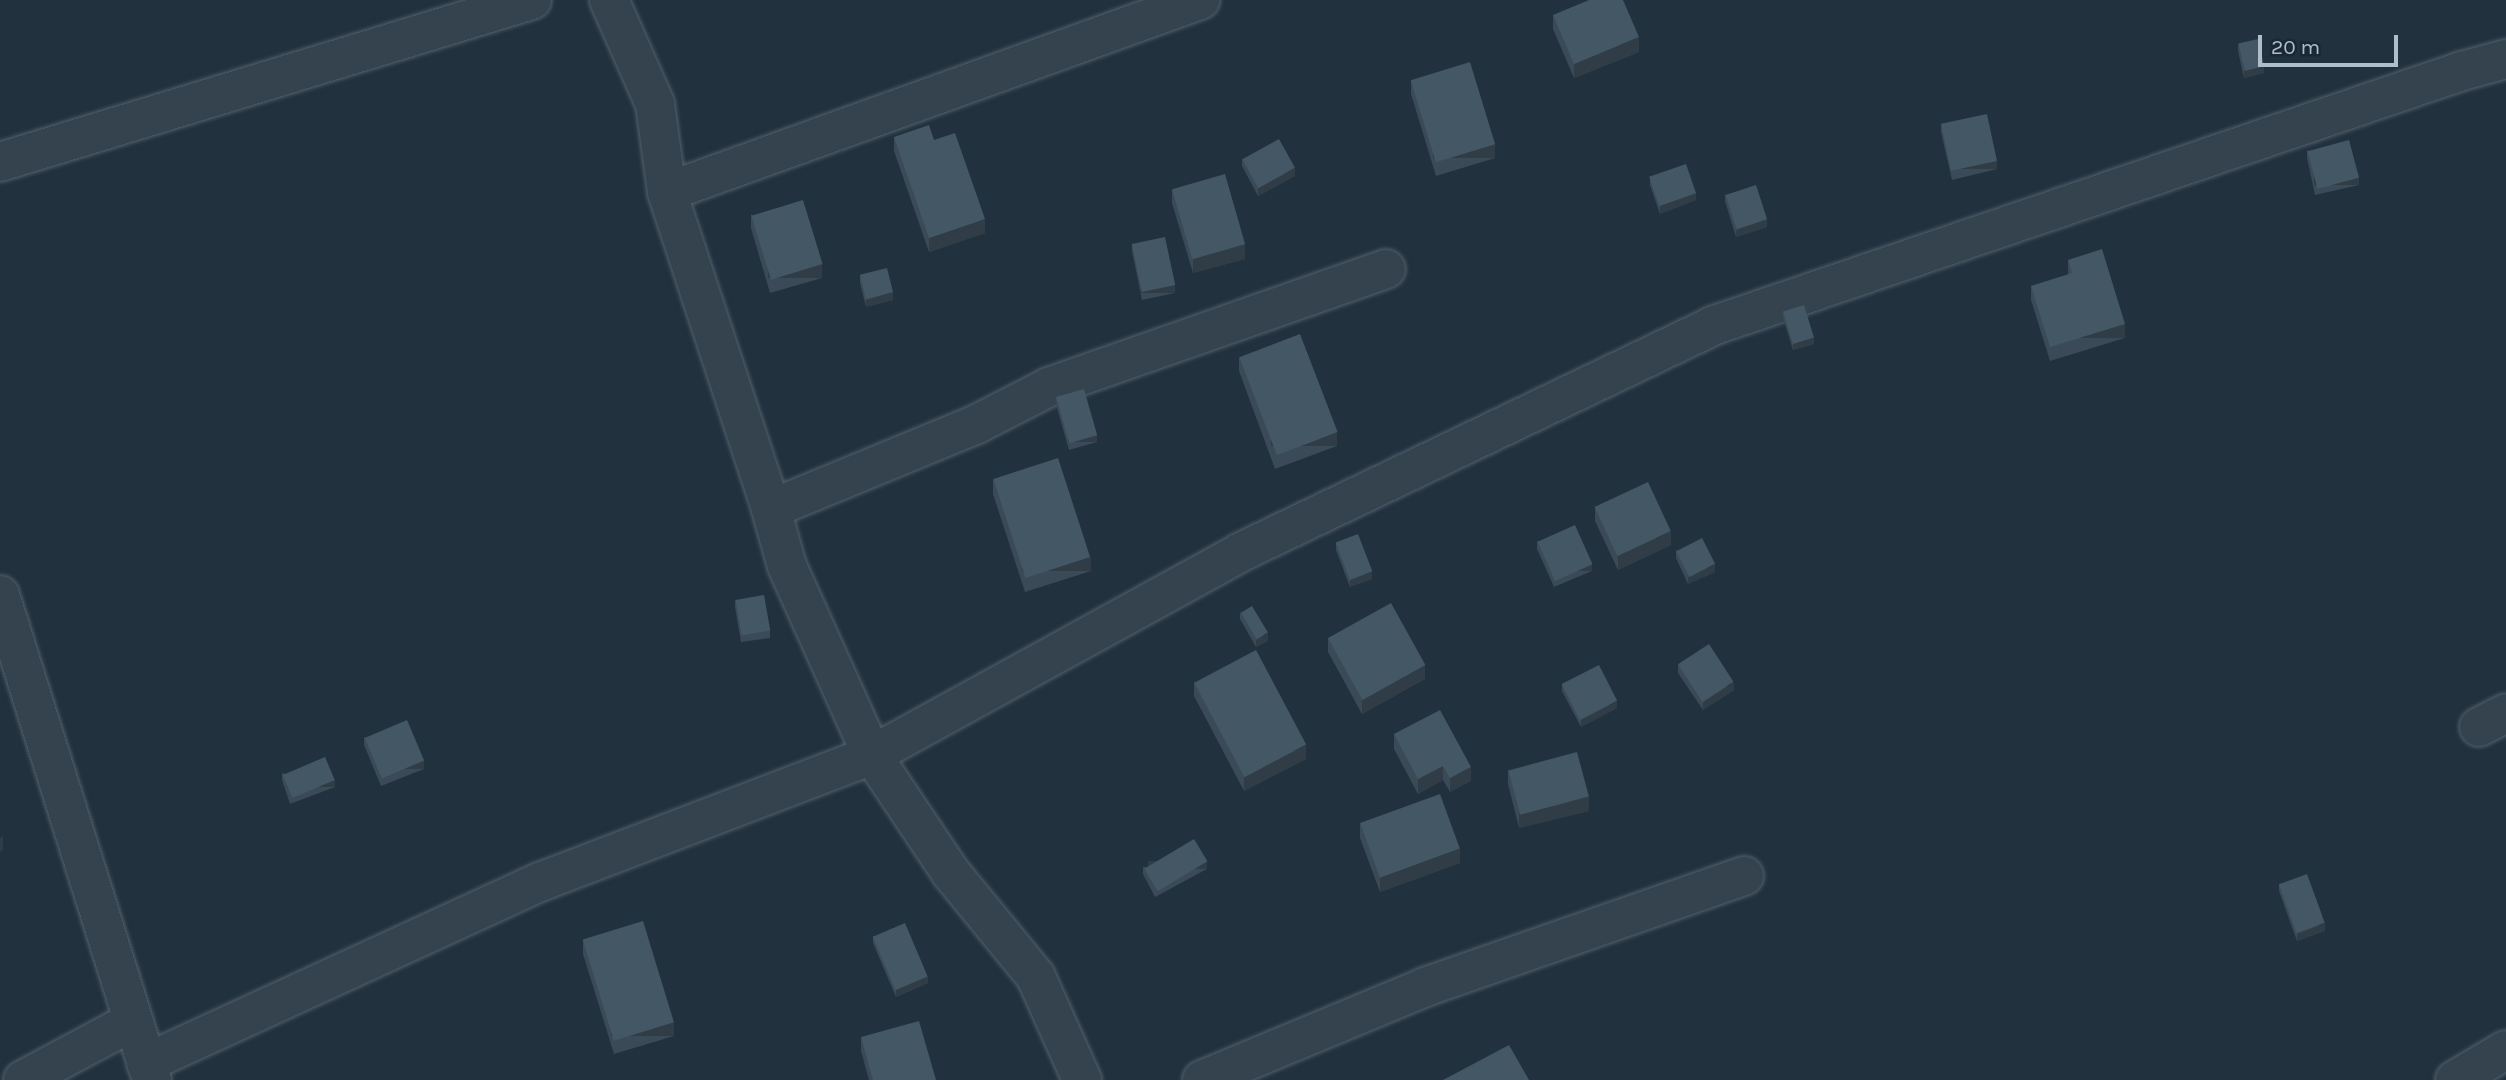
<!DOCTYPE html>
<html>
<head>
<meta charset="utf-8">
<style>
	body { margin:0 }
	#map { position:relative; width:2506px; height:1080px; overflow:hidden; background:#21313e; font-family:Karla,sans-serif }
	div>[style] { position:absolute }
	.roads { filter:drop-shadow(0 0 2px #53616c) drop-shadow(0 0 2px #53616c) }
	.minor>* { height:38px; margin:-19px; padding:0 19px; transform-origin:19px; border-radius:19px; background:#35434e }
	.wall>* { inset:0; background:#3a4b57 }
	.shaded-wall>* { inset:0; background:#303d47; transform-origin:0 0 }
	.building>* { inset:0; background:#445765; transform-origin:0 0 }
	span { translate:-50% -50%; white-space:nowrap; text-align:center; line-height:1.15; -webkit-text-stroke:5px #1a2833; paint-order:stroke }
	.scale { position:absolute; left:2258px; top:35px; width:140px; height:32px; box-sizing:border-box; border:4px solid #b0beca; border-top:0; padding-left:9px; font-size:21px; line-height:24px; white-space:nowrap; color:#b0beca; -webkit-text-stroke:5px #1a2833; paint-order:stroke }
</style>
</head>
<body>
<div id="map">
	<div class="roads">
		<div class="minor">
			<div style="left:609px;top:0;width:114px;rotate:66.1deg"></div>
			<div style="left:655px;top:104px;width:89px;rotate:82.2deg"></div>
			<div style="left:667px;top:192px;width:334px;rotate:71.8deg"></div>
			<div style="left:771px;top:509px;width:59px;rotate:74.3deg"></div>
			<div style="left:787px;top:566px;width:207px;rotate:65.8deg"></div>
			<div style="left:872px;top:755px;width:142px;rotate:56.2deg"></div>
			<div style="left:951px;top:873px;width:134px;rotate:50.7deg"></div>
			<div style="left:1036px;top:977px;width:113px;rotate:65.9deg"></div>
			<div style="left:0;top:162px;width:556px;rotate:-16.94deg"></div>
			<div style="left:667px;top:192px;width:567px;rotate:-19.81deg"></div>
			<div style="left:771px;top:509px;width:223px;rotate:-22.4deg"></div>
			<div style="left:977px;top:424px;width:81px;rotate:-27.2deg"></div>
			<div style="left:1049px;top:387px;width:357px;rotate:-19.3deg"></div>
			<div style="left:0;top:595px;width:508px;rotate:72.6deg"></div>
			<div style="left:2479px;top:727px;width:30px;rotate:-27deg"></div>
			<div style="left:146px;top:1063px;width:434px;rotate:-24.7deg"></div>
			<div style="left:540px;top:882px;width:355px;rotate:-20.9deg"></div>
			<div style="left:872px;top:755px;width:421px;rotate:-28.8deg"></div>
			<div style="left:1241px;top:552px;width:526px;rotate:-25.59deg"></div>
			<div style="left:1715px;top:325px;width:789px;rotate:-18.78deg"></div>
			<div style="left:2462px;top:71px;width:46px;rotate:-15.3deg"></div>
			<div style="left:23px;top:1080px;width:125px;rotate:-28.2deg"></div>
			<div style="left:1202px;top:1080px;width:242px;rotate:-22.6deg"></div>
			<div style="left:1425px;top:987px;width:338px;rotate:-19.2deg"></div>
			<div style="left:2455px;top:1080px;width:59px;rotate:-30.5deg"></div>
		</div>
	</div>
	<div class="wall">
		<div style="clip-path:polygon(1553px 15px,1639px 52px,1574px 78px,1553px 29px)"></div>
		<div style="clip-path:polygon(2238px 43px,2264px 73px,2244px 78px,2238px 51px)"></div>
		<div style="clip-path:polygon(1411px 80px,1495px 158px,1436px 176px,1411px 94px)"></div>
		<div style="clip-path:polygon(1941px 125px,1997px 169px,1952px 180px,1941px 132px)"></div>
		<div style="clip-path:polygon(894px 137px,934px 140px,985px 233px,929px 252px,894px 151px)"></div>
		<div style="clip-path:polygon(2307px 150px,2359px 185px,2315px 195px,2307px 158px)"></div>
		<div style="clip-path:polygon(1242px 159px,1295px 176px,1258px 196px,1242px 166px)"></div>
		<div style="clip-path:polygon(1650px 178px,1696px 200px,1660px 214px,1650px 185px)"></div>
		<div style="clip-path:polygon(1172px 189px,1245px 259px,1193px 273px,1172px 203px)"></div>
		<div style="clip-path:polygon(1725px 194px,1767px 227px,1736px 237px,1725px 201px)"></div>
		<div style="clip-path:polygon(751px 214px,822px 278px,770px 293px,751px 228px)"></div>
		<div style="clip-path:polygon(1132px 243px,1175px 293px,1142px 300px,1132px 251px)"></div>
		<div style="clip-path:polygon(2068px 260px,2125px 338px,2050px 361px,2031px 300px,2031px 286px,2068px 275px)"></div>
		<div style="clip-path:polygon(860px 276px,893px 300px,866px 307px,860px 283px)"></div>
		<div style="clip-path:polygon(1783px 311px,1814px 344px,1793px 350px,1783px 318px)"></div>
		<div style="clip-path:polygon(1239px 357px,1337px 446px,1275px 469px,1239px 371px)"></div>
		<div style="clip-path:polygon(1056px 396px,1097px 442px,1069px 450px,1056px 404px)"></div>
		<div style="clip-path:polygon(993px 479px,1091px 571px,1025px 592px,993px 494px)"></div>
		<div style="clip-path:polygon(1595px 507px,1671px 545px,1618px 570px,1595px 521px)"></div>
		<div style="clip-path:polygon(1537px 541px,1592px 571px,1554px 587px,1537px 549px)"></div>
		<div style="clip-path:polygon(1336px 543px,1372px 579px,1350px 587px,1336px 550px)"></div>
		<div style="clip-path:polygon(1676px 550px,1715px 572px,1688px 584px,1676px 558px)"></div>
		<div style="clip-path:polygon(735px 600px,770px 630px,770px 638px,741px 642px,735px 607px)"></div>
		<div style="clip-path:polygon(1240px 612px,1268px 641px,1256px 647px,1240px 619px)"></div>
		<div style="clip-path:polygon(1328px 638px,1425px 679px,1362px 714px,1328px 652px)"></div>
		<div style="clip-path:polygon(1678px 665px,1734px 690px,1703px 710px,1678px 673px)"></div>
		<div style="clip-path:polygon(1194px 682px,1306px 759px,1244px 791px,1194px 696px)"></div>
		<div style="clip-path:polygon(1562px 684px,1617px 708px,1581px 727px,1562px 691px)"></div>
		<div style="clip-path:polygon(1394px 734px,1471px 781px,1450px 792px,1443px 780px,1418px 794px,1394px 749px)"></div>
		<div style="clip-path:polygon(364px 737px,424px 769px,381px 786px,364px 745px)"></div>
		<div style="clip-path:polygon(1508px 770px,1589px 811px,1519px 828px,1508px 784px)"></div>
		<div style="clip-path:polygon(282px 773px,335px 787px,290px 804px,282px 780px)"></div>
		<div style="clip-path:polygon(1360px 824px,1460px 863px,1380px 892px,1360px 838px)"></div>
		<div style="clip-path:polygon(1143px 867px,1207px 869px,1155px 897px,1143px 874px)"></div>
		<div style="clip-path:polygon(2279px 884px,2325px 931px,2297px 941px,2279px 891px)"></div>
		<div style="clip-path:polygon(873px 936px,928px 983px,896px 997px,873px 943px)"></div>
		<div style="clip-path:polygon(583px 940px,674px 1036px,614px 1054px,583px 954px)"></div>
		<div style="clip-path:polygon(861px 1037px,936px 1080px,869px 1080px,861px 1051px)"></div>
	</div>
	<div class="shaded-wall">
		<div style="clip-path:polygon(1639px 37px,1639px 52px,1574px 78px,1574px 64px)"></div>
		<div style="clip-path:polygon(2264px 66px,2264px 73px,2244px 78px,2244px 71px)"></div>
		<div style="left:1495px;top:144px;width:14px;height:62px;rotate:90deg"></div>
		<div style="left:1997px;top:161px;width:8px;height:46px;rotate:90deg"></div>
		<div style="clip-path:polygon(1295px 168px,1295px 176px,1258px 196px,1258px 188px)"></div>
		<div style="left:2359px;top:178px;width:7px;height:45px;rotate:90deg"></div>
		<div style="clip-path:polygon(1696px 193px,1696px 200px,1660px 214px,1660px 206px)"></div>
		<div style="clip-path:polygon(985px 219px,985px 233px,929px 252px,929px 238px)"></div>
		<div style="clip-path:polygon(1767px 219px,1767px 227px,1736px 237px,1736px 230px)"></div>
		<div style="clip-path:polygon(1245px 244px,1245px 259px,1193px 273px,1193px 259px)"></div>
		<div style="left:822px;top:264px;width:14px;height:54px;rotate:90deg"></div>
		<div style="left:1175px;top:285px;width:8px;height:34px;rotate:90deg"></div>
		<div style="clip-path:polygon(893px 292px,893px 300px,866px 307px,866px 300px)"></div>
		<div style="left:2125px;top:324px;width:14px;height:78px;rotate:90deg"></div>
		<div style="clip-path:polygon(1814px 337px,1814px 344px,1793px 350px,1793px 343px)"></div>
		<div style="left:1337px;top:432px;width:14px;height:66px;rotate:90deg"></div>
		<div style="left:1097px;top:435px;width:7px;height:29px;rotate:90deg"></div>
		<div style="clip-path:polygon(1671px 531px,1671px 545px,1618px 570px,1618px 556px)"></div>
		<div style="left:1091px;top:557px;width:14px;height:69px;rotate:90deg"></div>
		<div style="left:1592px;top:564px;width:7px;height:41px;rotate:90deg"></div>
		<div style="clip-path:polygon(1715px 564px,1715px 572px,1688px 584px,1688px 577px)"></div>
		<div style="clip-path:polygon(1372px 571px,1372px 579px,1350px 587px,1350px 580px)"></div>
		<div style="clip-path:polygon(1268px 633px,1268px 641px,1256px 647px,1256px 640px)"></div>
		<div style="clip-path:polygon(1425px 665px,1425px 679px,1362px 714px,1362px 700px)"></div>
		<div style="clip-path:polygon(1734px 682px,1734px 690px,1703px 710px,1703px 702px)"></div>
		<div style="clip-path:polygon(1617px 701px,1617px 708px,1581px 727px,1581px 720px)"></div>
		<div style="clip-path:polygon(1306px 745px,1306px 759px,1244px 791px,1244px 777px)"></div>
		<div style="left:424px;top:761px;width:8px;height:46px;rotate:90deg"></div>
		<div style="clip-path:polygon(1443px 766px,1443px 780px,1418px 794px,1418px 779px)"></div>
		<div style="clip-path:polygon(1471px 767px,1471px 781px,1450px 792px,1450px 778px)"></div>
		<div style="left:335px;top:780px;width:7px;height:48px;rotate:90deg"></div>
		<div style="clip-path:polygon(1589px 796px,1589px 811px,1519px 828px,1519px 814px)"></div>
		<div style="clip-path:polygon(3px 836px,3px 850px,0 852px,0 838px)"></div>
		<div style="clip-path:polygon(1460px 848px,1460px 863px,1380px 892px,1380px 878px)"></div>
		<div style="left:1207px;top:861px;width:8px;height:59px;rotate:90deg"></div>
		<div style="clip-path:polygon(2325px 923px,2325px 931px,2297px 941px,2297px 934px)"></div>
		<div style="clip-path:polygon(928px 976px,928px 983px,896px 997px,896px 990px)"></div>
		<div style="left:674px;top:1022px;width:14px;height:63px;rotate:90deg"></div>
	</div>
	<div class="building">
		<div style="clip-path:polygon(1589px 0,1623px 0,1639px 37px,1574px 64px,1553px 15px)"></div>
		<div style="left:2258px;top:39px;width:28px;height:20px;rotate:77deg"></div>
		<div style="left:1470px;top:62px;width:86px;height:62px;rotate:73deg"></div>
		<div style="left:1987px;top:114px;width:48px;height:47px;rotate:78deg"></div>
		<div style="clip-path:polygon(929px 125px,934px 140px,955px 133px,985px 219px,929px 238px,894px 137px)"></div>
		<div style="left:1279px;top:139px;width:33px;height:42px;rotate:61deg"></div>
		<div style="left:2349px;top:140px;width:39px;height:43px;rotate:75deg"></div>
		<div style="left:1686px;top:164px;width:31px;height:39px;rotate:71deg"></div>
		<div style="left:1225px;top:174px;width:73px;height:55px;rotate:74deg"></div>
		<div style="left:1756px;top:185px;width:36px;height:32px;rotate:72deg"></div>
		<div style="left:803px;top:200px;width:67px;height:54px;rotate:73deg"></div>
		<div style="left:1165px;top:237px;width:49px;height:34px;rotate:78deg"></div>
		<div style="clip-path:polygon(2102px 249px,2125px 324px,2050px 347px,2031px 286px,2072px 273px,2068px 260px)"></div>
		<div style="left:887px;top:268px;width:25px;height:28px;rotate:76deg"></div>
		<div style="left:1804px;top:305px;width:34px;height:22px;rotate:73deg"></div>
		<div style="left:1300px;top:334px;width:105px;height:65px;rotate:69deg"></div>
		<div style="left:1084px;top:389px;width:48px;height:29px;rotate:74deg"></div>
		<div style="left:1058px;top:458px;width:104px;height:68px;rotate:72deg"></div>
		<div style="left:1648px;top:482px;width:54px;height:59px;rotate:65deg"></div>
		<div style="left:1575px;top:525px;width:43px;height:41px;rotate:66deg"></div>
		<div style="left:1358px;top:534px;width:40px;height:24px;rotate:69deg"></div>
		<div style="left:1702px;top:538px;width:29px;height:29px;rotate:63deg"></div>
		<div style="left:764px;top:595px;width:36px;height:29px;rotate:80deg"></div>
		<div style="left:1391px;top:603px;width:71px;height:72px;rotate:61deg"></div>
		<div style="left:1252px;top:606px;width:31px;height:13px;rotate:59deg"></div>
		<div style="left:1709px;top:644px;width:45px;height:37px;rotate:57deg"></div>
		<div style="left:1256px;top:650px;width:107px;height:70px;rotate:62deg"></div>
		<div style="left:1599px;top:665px;width:40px;height:42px;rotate:63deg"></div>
		<div style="clip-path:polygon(1440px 710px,1471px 767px,1450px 778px,1443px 766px,1418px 779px,1394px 734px)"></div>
		<div style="left:407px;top:720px;width:44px;height:46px;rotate:67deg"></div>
		<div style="left:1577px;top:752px;width:46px;height:71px;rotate:75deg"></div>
		<div style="left:325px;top:757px;width:25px;height:46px;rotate:67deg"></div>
		<div style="left:1440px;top:794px;width:58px;height:85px;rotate:70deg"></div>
		<div style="left:1194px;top:839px;width:26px;height:58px;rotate:59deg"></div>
		<div style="left:2307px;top:874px;width:52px;height:30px;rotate:70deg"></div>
		<div style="left:643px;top:921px;width:106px;height:63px;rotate:73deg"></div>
		<div style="left:905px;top:923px;width:58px;height:35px;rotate:67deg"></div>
		<div style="clip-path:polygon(919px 1021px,936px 1080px,873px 1080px,861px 1037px)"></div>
		<div style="clip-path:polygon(1509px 1045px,1529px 1080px,1443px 1080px)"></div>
	</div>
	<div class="scale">20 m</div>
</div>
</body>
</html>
